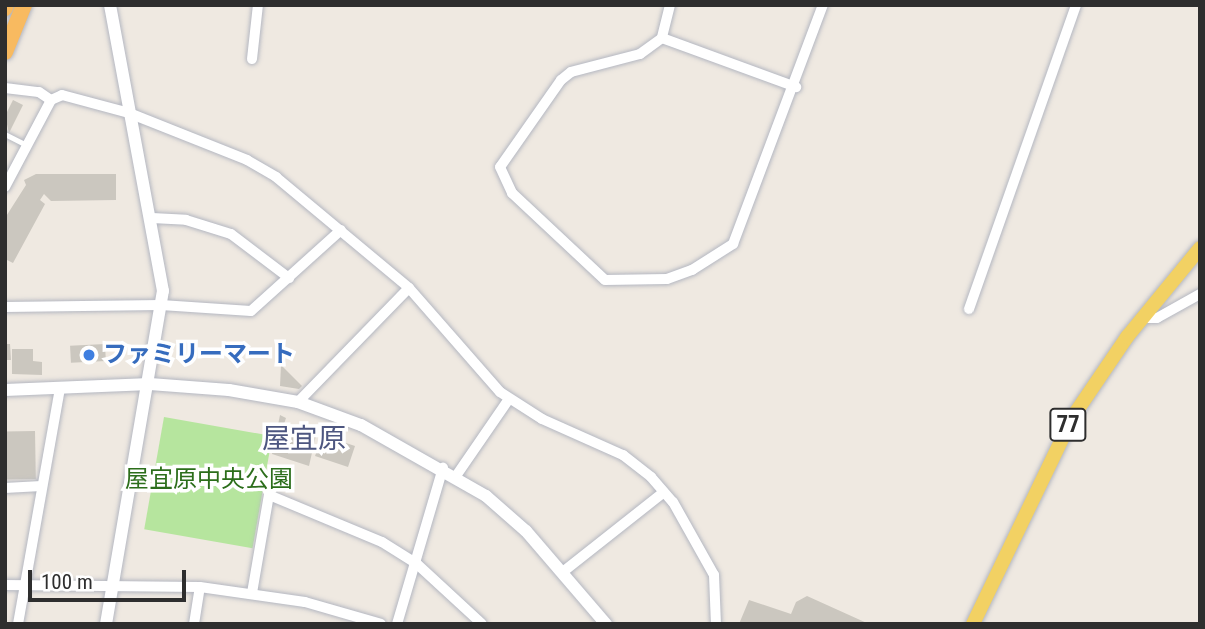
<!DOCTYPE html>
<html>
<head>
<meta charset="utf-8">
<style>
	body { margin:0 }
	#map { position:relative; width:1205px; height:629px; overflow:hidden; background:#efe9e1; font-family:"Roboto Condensed","Noto Sans JP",sans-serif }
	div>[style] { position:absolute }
	.green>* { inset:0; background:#b6e59e; transform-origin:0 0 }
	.building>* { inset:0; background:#cbc7bf; transform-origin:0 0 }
	.roads { filter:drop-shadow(0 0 2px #b4b7c1) drop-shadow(0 0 2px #b4b7c1) }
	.service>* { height:4.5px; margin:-2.25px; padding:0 2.25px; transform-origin:2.25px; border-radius:2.25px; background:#fff }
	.minor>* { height:10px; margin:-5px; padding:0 5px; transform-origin:5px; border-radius:5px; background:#fff }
	.tertiary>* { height:12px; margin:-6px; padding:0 6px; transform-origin:6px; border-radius:6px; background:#fff }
	.primary>* { height:14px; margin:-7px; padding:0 7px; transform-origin:7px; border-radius:7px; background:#f2d163 }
	.trunk>* { height:16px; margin:-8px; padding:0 8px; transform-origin:8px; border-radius:8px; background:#f8ba60 }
	.dots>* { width:19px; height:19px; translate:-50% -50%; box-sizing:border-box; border:4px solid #fff; border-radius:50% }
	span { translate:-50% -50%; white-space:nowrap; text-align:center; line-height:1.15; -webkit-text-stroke:7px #fff; paint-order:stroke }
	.shield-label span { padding:2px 5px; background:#fff; border:2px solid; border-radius:5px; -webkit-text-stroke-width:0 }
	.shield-label { font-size:23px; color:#2e2e2e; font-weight:700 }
	.shop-label { font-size:24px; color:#366cbe; font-weight:700 }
	.left { translate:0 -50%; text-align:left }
	.park-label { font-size:24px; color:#2c6e1b }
	.quarter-label { font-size:28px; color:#4d5680 }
	.frame { position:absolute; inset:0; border:7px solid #2e2e2e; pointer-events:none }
	.scale { position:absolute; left:28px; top:570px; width:158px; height:32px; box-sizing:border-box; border:4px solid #2e2e2e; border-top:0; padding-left:9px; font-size:21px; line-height:24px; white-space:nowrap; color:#2e2e2e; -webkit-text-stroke:5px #fff; paint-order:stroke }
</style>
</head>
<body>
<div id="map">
	<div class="green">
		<div style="left:164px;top:417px;width:110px;height:114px;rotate:10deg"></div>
	</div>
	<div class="building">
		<div style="clip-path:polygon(13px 100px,23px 105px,9px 133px,5px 116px)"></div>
		<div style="clip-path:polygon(36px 174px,116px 174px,116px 200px,51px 201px,44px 194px,40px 200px,45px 204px,13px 263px,5px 259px,5px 218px,26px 185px,24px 180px)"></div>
		<div style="clip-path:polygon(5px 344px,10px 344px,11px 360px,5px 360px)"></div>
		<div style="left:105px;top:344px;width:17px;height:35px;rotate:87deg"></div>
		<div style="clip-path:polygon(12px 349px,33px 349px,33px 361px,42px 362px,42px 375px,12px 374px)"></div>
		<div style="clip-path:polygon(281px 365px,302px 386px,299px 389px,280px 386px)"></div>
		<div style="clip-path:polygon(280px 415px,286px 418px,284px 424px,316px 435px,309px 466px,272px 454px)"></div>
		<div style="left:35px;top:431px;width:48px;height:30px;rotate:89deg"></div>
		<div style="clip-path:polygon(340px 433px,345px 435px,343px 442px,355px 446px,348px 467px,315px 456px,323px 435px,337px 440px)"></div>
		<div style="clip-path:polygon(807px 596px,869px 624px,739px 624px,749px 600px,791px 614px,796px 602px)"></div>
	</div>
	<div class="roads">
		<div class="service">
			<div style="left:5px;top:134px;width:25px;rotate:27deg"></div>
		</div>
		<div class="minor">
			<div style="left:670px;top:5px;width:34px;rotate:104deg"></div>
			<div style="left:662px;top:38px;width:27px;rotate:144deg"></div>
			<div style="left:640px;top:54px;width:71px;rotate:165.4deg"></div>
			<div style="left:571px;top:72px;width:13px;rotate:141deg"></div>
			<div style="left:561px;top:80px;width:106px;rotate:125deg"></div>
			<div style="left:500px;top:167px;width:29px;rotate:65deg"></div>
			<div style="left:512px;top:193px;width:127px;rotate:43.1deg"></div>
			<div style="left:605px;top:280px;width:62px;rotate:-0.9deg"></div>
			<div style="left:667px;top:279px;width:27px;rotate:-20deg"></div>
			<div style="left:692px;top:270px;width:49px;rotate:-32.4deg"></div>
			<div style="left:733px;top:244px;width:255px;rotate:-69.4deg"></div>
			<div style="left:662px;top:38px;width:143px;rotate:20.1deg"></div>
			<div style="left:252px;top:59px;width:54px;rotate:-83.7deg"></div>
			<div style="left:5px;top:88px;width:34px;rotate:7deg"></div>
			<div style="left:39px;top:92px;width:14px;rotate:34deg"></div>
			<div style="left:5px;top:187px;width:98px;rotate:-62.1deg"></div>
			<div style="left:51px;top:100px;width:12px;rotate:-24deg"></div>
			<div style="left:62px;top:95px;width:69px;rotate:15deg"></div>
			<div style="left:129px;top:113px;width:127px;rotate:21.7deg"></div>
			<div style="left:247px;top:160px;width:34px;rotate:30deg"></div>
			<div style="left:276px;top:177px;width:173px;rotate:39.8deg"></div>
			<div style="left:409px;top:288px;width:138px;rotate:48.8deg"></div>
			<div style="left:500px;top:392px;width:50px;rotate:32.7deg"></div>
			<div style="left:542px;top:419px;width:89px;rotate:24deg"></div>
			<div style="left:623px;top:455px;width:36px;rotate:38deg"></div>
			<div style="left:651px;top:477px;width:33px;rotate:49deg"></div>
			<div style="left:673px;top:502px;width:84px;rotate:60.7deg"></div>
			<div style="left:714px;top:575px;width:49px;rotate:87.7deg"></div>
			<div style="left:152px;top:218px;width:34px;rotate:3deg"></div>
			<div style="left:186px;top:220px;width:47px;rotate:17.3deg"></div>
			<div style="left:231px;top:234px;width:73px;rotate:37.2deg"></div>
			<div style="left:5px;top:307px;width:156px;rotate:-0.7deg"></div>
			<div style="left:161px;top:305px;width:90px;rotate:3.8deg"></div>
			<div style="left:251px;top:311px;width:121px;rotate:-42deg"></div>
			<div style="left:969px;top:309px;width:322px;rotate:-70.6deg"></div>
			<div style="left:1142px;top:318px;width:15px"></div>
			<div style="left:1157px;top:318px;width:49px;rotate:-29.2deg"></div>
			<div style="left:298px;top:402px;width:159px;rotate:-45.8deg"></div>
			<div style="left:456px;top:476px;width:93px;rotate:-55.5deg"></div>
			<div style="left:5px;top:488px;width:36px;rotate:-3deg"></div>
			<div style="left:564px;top:571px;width:127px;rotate:-38.3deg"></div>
			<div style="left:5px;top:585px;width:195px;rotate:0.6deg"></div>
			<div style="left:200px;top:587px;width:106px;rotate:8.1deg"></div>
			<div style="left:305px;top:602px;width:79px;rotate:16.1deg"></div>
			<div style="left:252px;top:593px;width:99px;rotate:-80.2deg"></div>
			<div style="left:269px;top:495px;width:122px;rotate:22.6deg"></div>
			<div style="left:382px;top:542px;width:41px;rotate:32.2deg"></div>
			<div style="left:417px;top:564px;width:88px;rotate:42.7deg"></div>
			<div style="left:18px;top:624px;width:240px;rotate:-79.9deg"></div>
			<div style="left:194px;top:624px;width:37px;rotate:-81deg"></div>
			<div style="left:397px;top:624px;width:163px;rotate:-73.6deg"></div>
		</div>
		<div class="tertiary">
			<div style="left:5px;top:390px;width:145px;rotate:-2.4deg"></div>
			<div style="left:150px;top:384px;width:79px;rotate:4.3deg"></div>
			<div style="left:229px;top:390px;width:70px;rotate:9.9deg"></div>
			<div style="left:298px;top:402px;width:67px;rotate:20.1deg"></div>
			<div style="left:361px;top:425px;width:144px;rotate:29.6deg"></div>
			<div style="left:486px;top:496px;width:53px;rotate:41.2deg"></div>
			<div style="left:526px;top:531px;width:123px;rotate:49.3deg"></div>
			<div style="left:106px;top:624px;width:338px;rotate:-80.3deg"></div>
			<div style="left:163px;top:291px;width:291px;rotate:-100.5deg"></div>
		</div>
		<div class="primary">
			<div style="left:973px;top:624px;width:229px;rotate:-64.3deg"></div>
			<div style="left:1072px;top:418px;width:98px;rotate:-55.8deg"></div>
			<div style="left:1127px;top:337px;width:115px;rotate:-50.6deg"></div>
		</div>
		<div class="trunk">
			<div style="left:5px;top:8px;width:3px;rotate:-72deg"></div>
			<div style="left:5px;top:52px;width:51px;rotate:-68deg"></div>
		</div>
	</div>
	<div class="dots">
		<div style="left:89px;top:355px;background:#3f7fe0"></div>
	</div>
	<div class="shield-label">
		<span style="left:1068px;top:425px">77</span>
	</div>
	<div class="shop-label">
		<span class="left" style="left:103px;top:355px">ファミリーマート</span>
	</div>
	<div class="park-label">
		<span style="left:209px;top:480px">屋宜原中央公園</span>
	</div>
	<div class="quarter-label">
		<span style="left:304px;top:439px">屋宜原</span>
	</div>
	<div class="frame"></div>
	<div class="scale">100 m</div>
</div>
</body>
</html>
